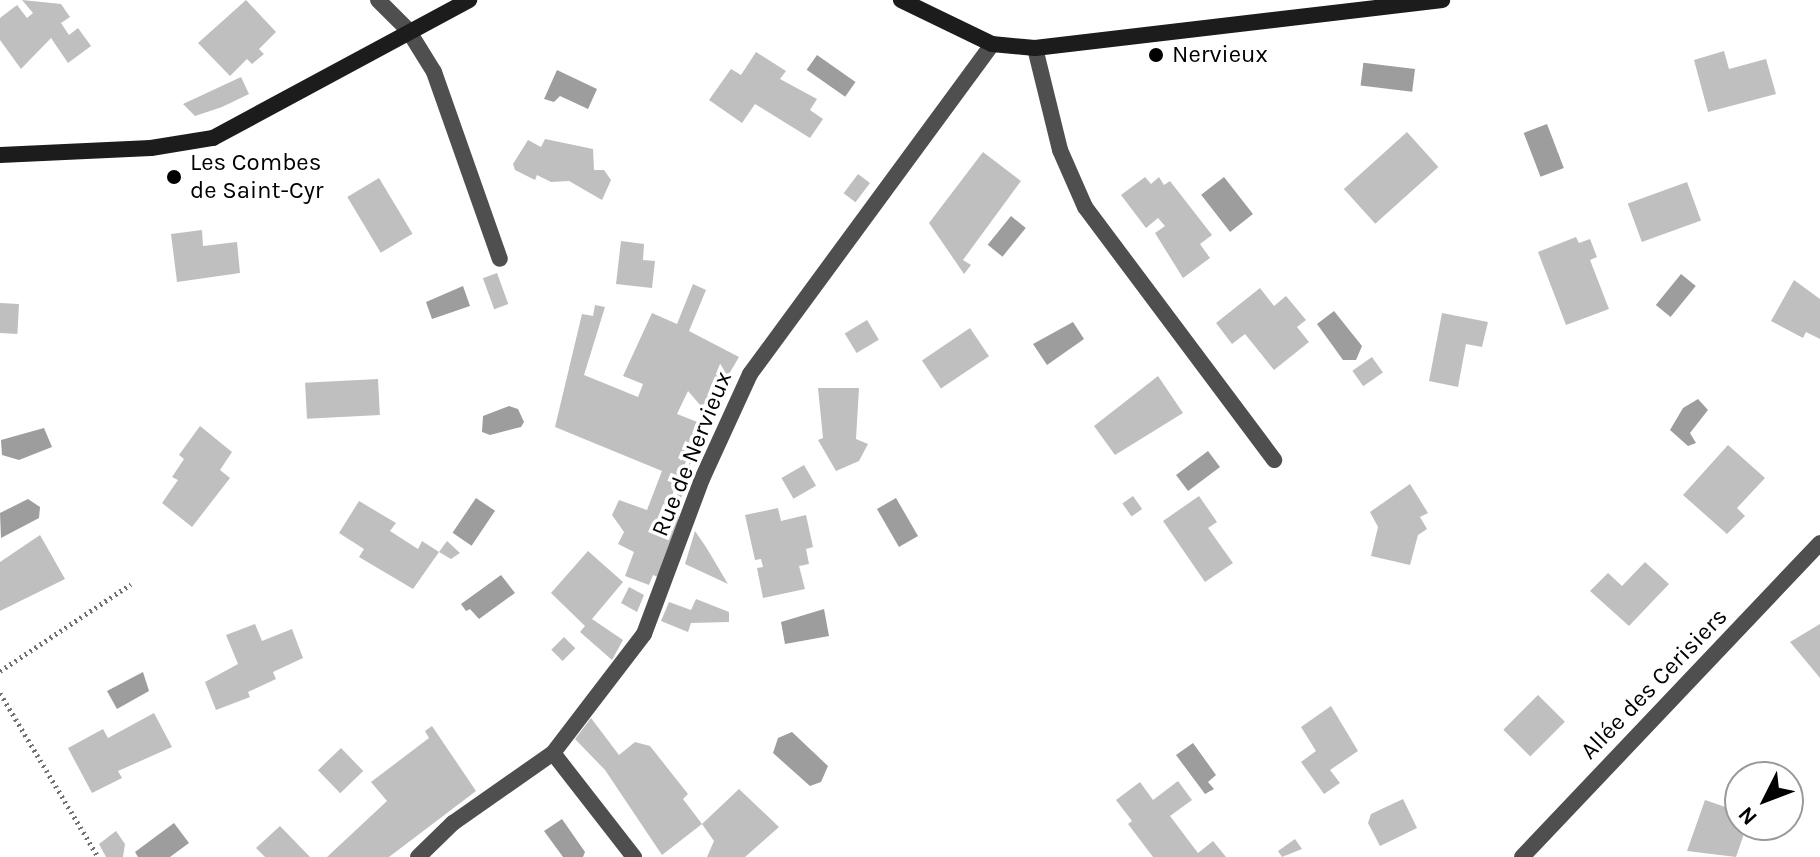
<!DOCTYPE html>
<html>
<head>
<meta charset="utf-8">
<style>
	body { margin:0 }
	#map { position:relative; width:1820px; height:857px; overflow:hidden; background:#fff; font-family:Karla,sans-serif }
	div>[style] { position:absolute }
	.water>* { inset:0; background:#9d9d9d; transform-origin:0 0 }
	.building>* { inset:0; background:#bfbfbf; transform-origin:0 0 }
	.path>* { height:5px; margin-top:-2.5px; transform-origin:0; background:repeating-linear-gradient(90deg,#717171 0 2px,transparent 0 6px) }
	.lane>* { height:16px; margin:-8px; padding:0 8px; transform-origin:8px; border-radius:8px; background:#4f4f4f }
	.street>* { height:16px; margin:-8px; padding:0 8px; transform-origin:8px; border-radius:8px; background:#4f4f4f }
	.secondary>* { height:16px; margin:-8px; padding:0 8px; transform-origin:8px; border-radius:8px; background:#1c1c1c }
	.dots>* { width:22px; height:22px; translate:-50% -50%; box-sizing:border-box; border:4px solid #fff; border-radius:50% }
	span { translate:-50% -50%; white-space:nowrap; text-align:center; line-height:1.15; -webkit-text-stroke:7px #fff; paint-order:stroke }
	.poi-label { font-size:24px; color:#000 }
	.left { translate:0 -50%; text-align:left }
	.street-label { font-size:24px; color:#000 }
	.north { position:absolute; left:1724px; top:761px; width:80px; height:80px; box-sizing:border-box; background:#fff; border:2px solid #999; border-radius:50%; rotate:228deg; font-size:22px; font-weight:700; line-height:32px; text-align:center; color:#000 }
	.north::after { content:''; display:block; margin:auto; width:28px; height:36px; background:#000; clip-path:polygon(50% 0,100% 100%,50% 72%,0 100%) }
</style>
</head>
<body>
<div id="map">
	<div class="water">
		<div style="left:817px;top:55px;width:47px;height:18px;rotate:35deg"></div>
		<div style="left:1415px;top:69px;width:23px;height:52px;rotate:97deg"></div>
		<div style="clip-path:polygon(557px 70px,597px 89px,588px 109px,560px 96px,554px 102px,544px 99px)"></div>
		<div style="left:1547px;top:124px;width:47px;height:25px;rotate:69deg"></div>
		<div style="left:1224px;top:177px;width:47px;height:29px;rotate:52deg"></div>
		<div style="left:1011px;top:216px;width:19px;height:37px;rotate:39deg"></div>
		<div style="left:1681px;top:274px;width:19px;height:40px;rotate:39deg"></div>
		<div style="clip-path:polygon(463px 286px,470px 306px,432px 319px,426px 302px)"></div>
		<div style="clip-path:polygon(1334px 311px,1362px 346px,1356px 360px,1343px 360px,1317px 324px)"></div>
		<div style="clip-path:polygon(1073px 322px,1084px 339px,1047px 365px,1033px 344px)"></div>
		<div style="clip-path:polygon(1698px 399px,1708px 410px,1690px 433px,1696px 443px,1688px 446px,1670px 430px,1683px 408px)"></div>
		<div style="clip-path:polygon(509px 406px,518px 409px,524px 422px,521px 427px,490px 435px,482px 432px,483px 416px)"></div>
		<div style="clip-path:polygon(44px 428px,52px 447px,19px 460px,2px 455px,1px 440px)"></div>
		<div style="left:1208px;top:451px;width:20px;height:40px;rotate:53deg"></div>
		<div style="left:476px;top:498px;width:23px;height:42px;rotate:34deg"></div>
		<div style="left:896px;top:498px;width:44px;height:22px;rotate:60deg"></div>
		<div style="clip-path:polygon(28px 499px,40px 507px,39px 518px,1px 538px,0 513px)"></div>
		<div style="clip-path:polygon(501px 575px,515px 593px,479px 619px,470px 609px,466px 611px,461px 604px)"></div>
		<div style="clip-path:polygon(824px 609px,829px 636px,785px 644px,781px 622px)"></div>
		<div style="clip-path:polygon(143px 672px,149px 691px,117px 709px,107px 691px)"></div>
		<div style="clip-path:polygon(792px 732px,828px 766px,821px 782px,810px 786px,773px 753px,778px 738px)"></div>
		<div style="clip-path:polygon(1193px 743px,1216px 775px,1208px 782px,1214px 789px,1205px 794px,1176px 755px)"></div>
		<div style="clip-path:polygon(562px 819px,585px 852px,583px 857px,563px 857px,544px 831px)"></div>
		<div style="clip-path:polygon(174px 823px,189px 843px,170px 857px,138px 857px,135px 852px)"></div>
	</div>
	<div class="building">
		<div style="clip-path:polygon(22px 0,61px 4px,70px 17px,61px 23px,69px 35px,78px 28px,91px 46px,68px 63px,51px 38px,21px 69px,0 40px,0 18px,17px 5px,27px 18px,33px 13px)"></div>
		<div style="clip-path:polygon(246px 0,276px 32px,259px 49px,264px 54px,252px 64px,247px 59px,230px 76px,198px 43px)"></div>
		<div style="clip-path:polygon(1724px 51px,1729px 69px,1766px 59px,1776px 94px,1708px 112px,1694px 60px)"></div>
		<div style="clip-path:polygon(756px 52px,786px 71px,780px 79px,817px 99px,810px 110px,823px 119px,810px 138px,755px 104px,742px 123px,709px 100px,731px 69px,741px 75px)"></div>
		<div style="clip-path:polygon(241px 77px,249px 94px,222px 107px,195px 116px,183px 104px)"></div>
		<div style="left:1407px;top:132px;width:47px;height:85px;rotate:48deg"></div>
		<div style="clip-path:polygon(545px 139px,593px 149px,594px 170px,604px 170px,611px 180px,602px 200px,569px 181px,551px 182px,537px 175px,535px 180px,515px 170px,513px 164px,528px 140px,541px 147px)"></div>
		<div style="clip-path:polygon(983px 152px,1021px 181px,963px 260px,971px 265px,964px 274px,929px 223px)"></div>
		<div style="left:858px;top:174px;width:15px;height:24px;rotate:37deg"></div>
		<div style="clip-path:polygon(1145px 177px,1151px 184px,1159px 177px,1164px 185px,1170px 181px,1212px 235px,1200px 244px,1210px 258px,1183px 278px,1155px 233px,1165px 226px,1158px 218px,1146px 228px,1121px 195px)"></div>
		<div style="left:379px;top:178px;width:65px;height:37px;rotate:59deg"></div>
		<div style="left:1687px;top:182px;width:41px;height:63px;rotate:70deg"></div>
		<div style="clip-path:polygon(202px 230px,203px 246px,237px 242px,240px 273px,177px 282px,171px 234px)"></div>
		<div style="clip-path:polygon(1576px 237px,1579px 243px,1590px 239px,1597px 257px,1590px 260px,1609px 309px,1566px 325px,1538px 252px)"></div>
		<div style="clip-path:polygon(621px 241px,644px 244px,643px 260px,655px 261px,652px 288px,616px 284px)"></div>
		<div style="left:497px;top:273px;width:33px;height:15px;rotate:70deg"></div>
		<div style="clip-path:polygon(1794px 280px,1820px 299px,1820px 339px,1806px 332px,1803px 338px,1771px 321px)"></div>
		<div style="clip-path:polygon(693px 284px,706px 290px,689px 331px,739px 357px,716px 396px,701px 406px,688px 391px,677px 414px,705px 425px,684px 480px,678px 521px,658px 577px,653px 575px,649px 585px,625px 576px,634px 552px,618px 544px,624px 532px,612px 515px,619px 500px,647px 510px,662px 471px,555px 427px,582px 314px,593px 316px,595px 305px,605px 307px,584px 375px,638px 397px,643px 384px,623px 376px,652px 313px,677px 324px)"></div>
		<div style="clip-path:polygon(1260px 288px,1274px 306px,1286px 296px,1306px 320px,1297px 327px,1309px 342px,1274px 370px,1245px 334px,1232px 344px,1216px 323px)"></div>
		<div style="left:0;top:303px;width:19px;height:30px;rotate:3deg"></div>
		<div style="clip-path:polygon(1442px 313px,1488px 322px,1482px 347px,1466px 344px,1458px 387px,1429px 381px)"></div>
		<div style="left:867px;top:320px;width:23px;height:26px;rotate:59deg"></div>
		<div style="left:970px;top:328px;width:34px;height:58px;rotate:56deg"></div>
		<div style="left:1372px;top:357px;width:19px;height:24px;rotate:55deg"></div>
		<div style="clip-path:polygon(1158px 376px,1183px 413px,1115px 455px,1094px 426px)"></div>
		<div style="left:378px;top:379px;width:36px;height:73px;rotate:87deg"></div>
		<div style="clip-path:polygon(818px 388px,859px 388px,856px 439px,868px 444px,859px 461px,836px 471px,818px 440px,823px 438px)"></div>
		<div style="clip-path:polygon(200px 426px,232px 452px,220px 470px,230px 478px,192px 527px,162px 503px,178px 480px,172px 477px,184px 459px,179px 455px)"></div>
		<div style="clip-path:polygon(1728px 445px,1765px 478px,1737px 508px,1745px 516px,1727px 534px,1683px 495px)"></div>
		<div style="left:804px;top:465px;width:24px;height:26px;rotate:60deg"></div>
		<div style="clip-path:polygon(1410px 484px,1428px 513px,1420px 517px,1427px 529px,1418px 535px,1410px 565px,1371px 556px,1378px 527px,1370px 512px)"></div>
		<div style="left:1133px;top:496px;width:16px;height:13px;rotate:55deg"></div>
		<div style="clip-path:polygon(1199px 496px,1217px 522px,1208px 528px,1233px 563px,1205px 582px,1163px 521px)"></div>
		<div style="clip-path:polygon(359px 501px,396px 523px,390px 531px,418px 549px,422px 541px,439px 552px,413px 589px,359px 557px,364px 549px,339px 533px)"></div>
		<div style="clip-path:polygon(778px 508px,781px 521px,806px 515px,813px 547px,806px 549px,809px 564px,799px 566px,805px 589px,763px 598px,757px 568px,763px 567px,761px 559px,755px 560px,745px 515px)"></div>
		<div style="clip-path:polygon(695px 531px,706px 547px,728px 584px,685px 564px)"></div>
		<div style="clip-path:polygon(40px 535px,65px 579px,0 611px,0 562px)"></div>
		<div style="clip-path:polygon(447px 541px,460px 553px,451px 559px,439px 552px)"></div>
		<div style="clip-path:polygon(588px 551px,623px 582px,592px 619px,623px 640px,612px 660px,580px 632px,585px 626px,551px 593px)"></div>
		<div style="clip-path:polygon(1645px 562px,1669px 584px,1629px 626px,1590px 591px,1608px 573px,1622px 586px)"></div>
		<div style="clip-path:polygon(629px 587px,644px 595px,637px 612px,621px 603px)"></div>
		<div style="clip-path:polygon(696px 599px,729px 612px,729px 622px,691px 623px,688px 632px,661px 621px,669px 602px,691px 610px)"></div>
		<div style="clip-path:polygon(255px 624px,262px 641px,292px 629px,303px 658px,273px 672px,276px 679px,248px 692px,250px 697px,216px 710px,205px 682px,238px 664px,226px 635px)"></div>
		<div style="clip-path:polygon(1820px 624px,1820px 678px,1790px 642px)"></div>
		<div style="left:564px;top:637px;width:16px;height:18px;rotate:45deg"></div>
		<div style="left:1538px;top:695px;width:38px;height:49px;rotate:45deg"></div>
		<div style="clip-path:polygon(1331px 706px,1358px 751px,1330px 770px,1340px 783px,1324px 794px,1301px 762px,1316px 751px,1301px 727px)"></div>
		<div style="clip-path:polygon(154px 713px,172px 747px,118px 771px,122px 778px,92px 793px,68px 748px,103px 729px,108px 738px)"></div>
		<div style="clip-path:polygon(591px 718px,619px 755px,635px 742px,650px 746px,688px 794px,683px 799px,702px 824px,662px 855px,605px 770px,575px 739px)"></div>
		<div style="clip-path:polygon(432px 726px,476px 791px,389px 857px,327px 857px,387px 801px,371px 782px,429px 738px,425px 731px)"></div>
		<div style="left:341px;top:748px;width:32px;height:32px;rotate:46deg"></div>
		<div style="clip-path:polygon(1178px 781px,1192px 800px,1170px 816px,1198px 853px,1213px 841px,1226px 857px,1153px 857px,1128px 824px,1132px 821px,1116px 800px,1140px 782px,1153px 800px)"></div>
		<div style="clip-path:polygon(739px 789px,779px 827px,745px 857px,707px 857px,714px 841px,702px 824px)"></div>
		<div style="clip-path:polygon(1403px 799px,1417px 828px,1380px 846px,1368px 823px,1371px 814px)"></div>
		<div style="clip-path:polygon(1705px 800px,1740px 812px,1740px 825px,1747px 825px,1736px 857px,1687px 851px)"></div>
		<div style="clip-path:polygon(280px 826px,310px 857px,265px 857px,256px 848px)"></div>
		<div style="clip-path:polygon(116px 831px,125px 844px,123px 857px,106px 857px,99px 844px)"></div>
		<div style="clip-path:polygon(1295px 839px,1302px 849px,1282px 857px,1278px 851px)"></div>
	</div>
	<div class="path">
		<div style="left:0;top:671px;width:157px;rotate:-33.6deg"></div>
		<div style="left:0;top:693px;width:191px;rotate:59.1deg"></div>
	</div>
	<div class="lane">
		<div style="left:408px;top:30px;width:49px;rotate:58.2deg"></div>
		<div style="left:434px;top:72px;width:198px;rotate:70.6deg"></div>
		<div style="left:1035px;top:48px;width:105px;rotate:76.2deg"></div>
		<div style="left:1060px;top:150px;width:62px;rotate:66.3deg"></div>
		<div style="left:1085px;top:207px;width:316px;rotate:53.2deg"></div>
	</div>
	<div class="street">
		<div style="left:378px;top:0;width:42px;rotate:45deg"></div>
		<div style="left:553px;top:753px;width:132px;rotate:52.1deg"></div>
		<div style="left:418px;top:857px;width:49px;rotate:-44.2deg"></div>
		<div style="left:453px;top:823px;width:122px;rotate:-35deg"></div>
		<div style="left:553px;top:753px;width:150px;rotate:-52.6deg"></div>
		<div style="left:644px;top:634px;width:165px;rotate:-69.5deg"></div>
		<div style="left:702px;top:479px;width:115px;rotate:-65.4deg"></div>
		<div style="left:750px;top:374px;width:409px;rotate:-53.7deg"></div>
		<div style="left:1522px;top:857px;width:433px;rotate:-46.5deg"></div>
	</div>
	<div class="secondary">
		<div style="left:901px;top:0;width:101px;rotate:25.8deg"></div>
		<div style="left:992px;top:44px;width:43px;rotate:5.3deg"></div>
		<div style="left:1035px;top:48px;width:410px;rotate:-6.7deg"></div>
		<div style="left:0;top:155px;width:151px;rotate:-2.7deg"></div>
		<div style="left:151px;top:148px;width:63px;rotate:-9.2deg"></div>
		<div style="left:213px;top:138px;width:291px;rotate:-28.3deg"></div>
	</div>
	<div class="dots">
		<div style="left:1156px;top:55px;background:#000"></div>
		<div style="left:174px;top:177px;background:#000"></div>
	</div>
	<div class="poi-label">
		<span class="left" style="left:1172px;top:55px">Nervieux</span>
		<span class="left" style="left:190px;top:177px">Les Combes<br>de Saint-Cyr</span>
	</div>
	<div class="street-label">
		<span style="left:692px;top:454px;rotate:-68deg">Rue de Nervieux</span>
		<span style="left:1654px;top:684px;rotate:-46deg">Allée des Cerisiers</span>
	</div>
	<div class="north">N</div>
</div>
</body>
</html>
